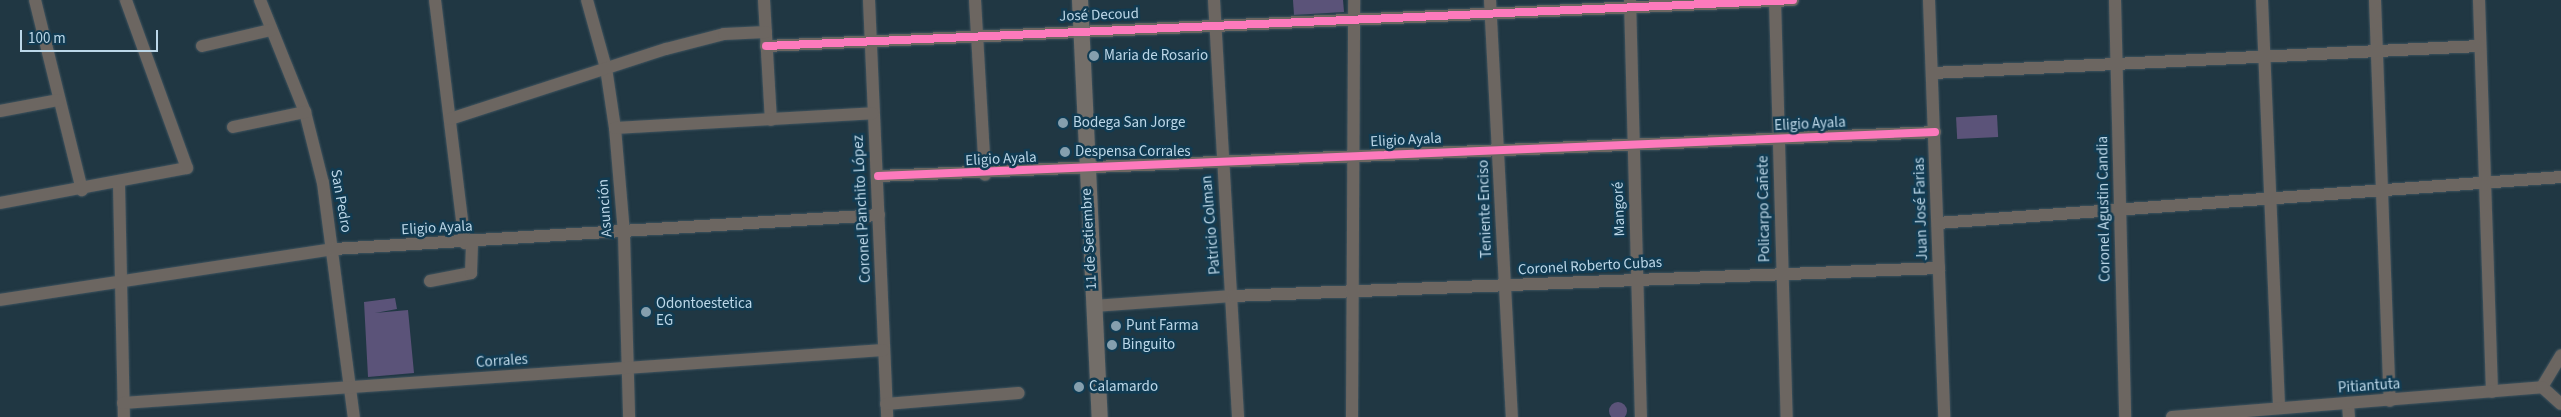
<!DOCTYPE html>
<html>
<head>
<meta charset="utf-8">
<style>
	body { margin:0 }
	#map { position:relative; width:2561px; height:417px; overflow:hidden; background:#203743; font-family:"Source Sans 3",sans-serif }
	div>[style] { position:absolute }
	.green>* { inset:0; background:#5b5379; transform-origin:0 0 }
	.round { border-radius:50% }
	.roads { filter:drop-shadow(0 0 1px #3f535e) drop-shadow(0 0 1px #3f535e) }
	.minor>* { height:12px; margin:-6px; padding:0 6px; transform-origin:6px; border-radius:6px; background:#6c6661 }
	.major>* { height:16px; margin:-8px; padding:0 8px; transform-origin:8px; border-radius:8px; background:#736e69 }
	.cycleway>* { height:8px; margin:-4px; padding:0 4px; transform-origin:4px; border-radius:4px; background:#fd7abc }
	.dots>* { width:14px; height:14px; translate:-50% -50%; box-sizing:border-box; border:2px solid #113b52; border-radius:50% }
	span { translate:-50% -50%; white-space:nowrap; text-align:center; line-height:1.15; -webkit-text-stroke:5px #113b52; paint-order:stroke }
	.street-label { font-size:15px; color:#bcd7e8 }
	.poi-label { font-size:15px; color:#bcd7e8 }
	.left { translate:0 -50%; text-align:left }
	.scale { position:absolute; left:20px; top:30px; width:138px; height:22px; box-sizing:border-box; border:2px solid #bcd7e8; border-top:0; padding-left:6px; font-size:15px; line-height:18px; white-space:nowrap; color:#bcd7e8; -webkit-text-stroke:4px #113b52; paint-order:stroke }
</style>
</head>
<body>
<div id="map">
	<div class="green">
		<div style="clip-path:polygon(1293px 0,1343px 0,1344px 12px,1294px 15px)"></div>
		<div style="left:1997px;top:115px;width:22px;height:41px;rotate:87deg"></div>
		<div style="clip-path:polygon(395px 298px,397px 309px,375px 313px,408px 310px,414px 373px,368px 377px,364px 302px)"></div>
		<div class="round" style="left:1609px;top:402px;width:18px;height:18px"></div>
	</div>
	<div class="roads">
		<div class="minor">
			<div style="left:35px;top:0;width:196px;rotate:76.1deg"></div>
			<div style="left:260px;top:0;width:121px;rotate:68.1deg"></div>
			<div style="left:305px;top:112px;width:73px;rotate:75.8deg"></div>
			<div style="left:323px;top:183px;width:236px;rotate:82.5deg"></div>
			<div style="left:435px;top:0;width:245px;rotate:83deg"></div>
			<div style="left:587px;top:0;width:71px;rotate:74.4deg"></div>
			<div style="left:606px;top:68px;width:61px;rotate:81.5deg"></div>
			<div style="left:615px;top:128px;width:106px;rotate:85.1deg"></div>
			<div style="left:624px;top:234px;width:183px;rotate:88.4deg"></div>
			<div style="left:764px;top:0;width:120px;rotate:86.7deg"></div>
			<div style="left:869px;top:0;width:417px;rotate:87.5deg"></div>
			<div style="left:975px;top:0;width:175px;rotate:86.7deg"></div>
			<div style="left:1214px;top:0;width:418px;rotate:86.7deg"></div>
			<div style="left:1490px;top:0;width:418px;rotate:87deg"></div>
			<div style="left:1630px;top:0;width:417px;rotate:88.5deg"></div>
			<div style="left:1775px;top:0;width:417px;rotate:88.4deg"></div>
			<div style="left:1929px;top:0;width:417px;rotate:87.9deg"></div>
			<div style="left:2115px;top:0;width:417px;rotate:88.6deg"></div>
			<div style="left:2262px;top:0;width:407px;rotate:87.6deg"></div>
			<div style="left:2375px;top:0;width:401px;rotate:87.9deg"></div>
			<div style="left:2479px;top:0;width:392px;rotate:88.1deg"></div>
			<div style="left:202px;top:46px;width:71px;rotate:-13.1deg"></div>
			<div style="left:766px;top:46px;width:1028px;rotate:-2.56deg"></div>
			<div style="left:1933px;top:73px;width:548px;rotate:-2.83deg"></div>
			<div style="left:0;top:111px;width:60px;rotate:-10.6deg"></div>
			<div style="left:450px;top:119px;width:227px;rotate:-18deg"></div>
			<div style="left:666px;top:49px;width:60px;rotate:-14.5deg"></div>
			<div style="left:724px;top:34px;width:42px;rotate:-2.7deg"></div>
			<div style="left:233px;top:127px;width:74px;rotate:-11.8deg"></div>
			<div style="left:615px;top:128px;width:258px;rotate:-3.3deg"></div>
			<div style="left:878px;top:176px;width:1058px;rotate:-2.38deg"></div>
			<div style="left:119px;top:184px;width:233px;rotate:88.8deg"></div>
			<div style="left:0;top:203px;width:190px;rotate:-10.6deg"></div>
			<div style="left:187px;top:168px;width:179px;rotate:-110deg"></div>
			<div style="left:1938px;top:223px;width:625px;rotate:-4.22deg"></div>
			<div style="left:430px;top:281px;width:42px;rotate:-11deg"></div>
			<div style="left:471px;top:273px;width:31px;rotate:-88deg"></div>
			<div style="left:0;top:300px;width:338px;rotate:-8.7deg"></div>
			<div style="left:334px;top:249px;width:546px;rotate:-3.57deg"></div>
			<div style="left:1093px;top:306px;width:140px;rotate:-4.1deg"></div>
			<div style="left:1233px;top:296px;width:707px;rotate:-2.27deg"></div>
			<div style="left:2542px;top:387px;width:37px;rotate:-59deg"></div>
			<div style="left:123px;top:403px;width:762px;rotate:-3.99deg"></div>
			<div style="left:886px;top:404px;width:133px;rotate:-4.7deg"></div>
			<div style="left:2348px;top:404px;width:13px;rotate:86deg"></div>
			<div style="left:1352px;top:417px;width:417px;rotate:-89.7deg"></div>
			<div style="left:2172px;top:417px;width:371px;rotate:-4.6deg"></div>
			<div style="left:2542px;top:387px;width:25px;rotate:42deg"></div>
		</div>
		<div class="major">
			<div style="left:1080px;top:0;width:417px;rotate:87.3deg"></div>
		</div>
	</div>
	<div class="cycleway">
		<div style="left:766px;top:46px;width:1028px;rotate:-2.56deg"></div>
		<div style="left:878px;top:176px;width:1058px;rotate:-2.38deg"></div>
	</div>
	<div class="dots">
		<div style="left:1094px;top:56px;background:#859fae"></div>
		<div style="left:1063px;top:123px;background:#859fae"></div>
		<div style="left:1065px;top:152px;background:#859fae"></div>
		<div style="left:646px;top:312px;background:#859fae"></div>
		<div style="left:1116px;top:326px;background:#859fae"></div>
		<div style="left:1112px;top:345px;background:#859fae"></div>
		<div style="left:1079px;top:387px;background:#859fae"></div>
	</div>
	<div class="street-label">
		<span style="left:1099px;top:15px;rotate:-2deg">José Decoud</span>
		<span style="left:1810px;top:124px;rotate:-3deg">Eligio Ayala</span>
		<span style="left:1406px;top:140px;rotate:-3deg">Eligio Ayala</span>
		<span style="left:1001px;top:159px;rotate:-3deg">Eligio Ayala</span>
		<span style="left:341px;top:201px;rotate:80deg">San Pedro</span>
		<span style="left:605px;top:208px;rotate:-94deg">Asunción</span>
		<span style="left:862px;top:209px;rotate:-93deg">Coronel Panchito López</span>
		<span style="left:1485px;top:209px;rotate:-92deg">Teniente Enciso</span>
		<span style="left:1619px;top:209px;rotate:-92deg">Mangoré</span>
		<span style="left:1764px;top:209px;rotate:-91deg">Policarpo Cañete</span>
		<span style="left:1921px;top:209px;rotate:-92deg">Juan José Farias</span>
		<span style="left:2104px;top:209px;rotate:-91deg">Coronel Agustin Candia</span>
		<span style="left:1211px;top:225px;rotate:-95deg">Patricio Colman</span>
		<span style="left:437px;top:228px;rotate:-3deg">Eligio Ayala</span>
		<span style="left:1089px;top:239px;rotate:-93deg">11 de Setiembre</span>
		<span style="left:1590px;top:266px;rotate:-3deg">Coronel Roberto Cubas</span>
		<span style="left:502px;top:361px;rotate:-4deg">Corrales</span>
		<span style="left:2369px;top:386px;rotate:-4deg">Pitiantuta</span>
	</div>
	<div class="poi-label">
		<span class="left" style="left:1104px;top:56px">Maria de Rosario</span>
		<span class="left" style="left:1073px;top:123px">Bodega San Jorge</span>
		<span class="left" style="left:1075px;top:152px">Despensa Corrales</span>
		<span class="left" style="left:656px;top:312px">Odontoestetica<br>EG</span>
		<span class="left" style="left:1126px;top:326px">Punt Farma</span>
		<span class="left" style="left:1122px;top:345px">Binguito</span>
		<span class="left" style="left:1089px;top:387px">Calamardo</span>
	</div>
	<div class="scale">100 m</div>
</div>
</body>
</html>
